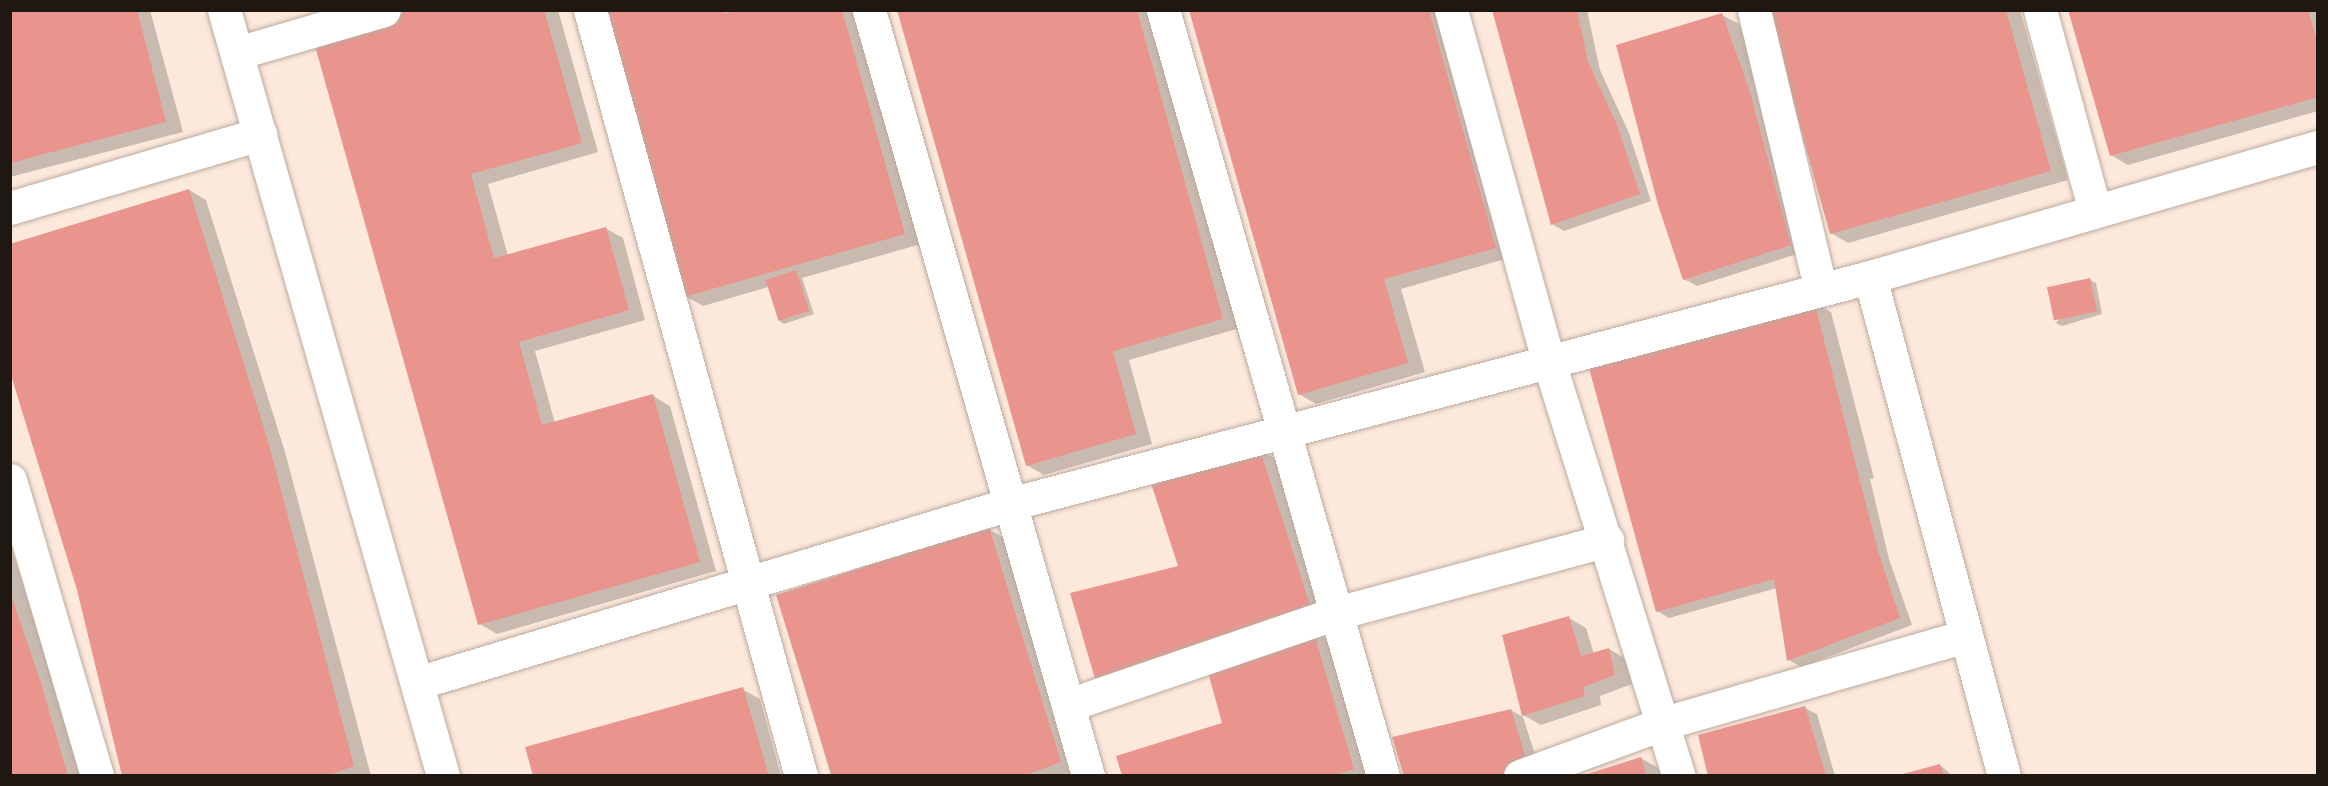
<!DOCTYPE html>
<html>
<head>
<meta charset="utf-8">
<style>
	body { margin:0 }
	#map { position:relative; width:2328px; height:786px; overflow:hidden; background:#fce9dc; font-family:Karla,sans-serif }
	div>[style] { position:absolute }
	.shadow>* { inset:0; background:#0003 }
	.building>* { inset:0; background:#e9958e; transform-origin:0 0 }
	.roads { filter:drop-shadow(0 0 2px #bcaa9e) drop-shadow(0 0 2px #bcaa9e) }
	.minor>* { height:33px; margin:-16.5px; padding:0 16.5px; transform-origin:16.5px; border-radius:16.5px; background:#fff }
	span { translate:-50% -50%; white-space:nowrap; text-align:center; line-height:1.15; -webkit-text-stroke:4.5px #fdfaf7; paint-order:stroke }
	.frame { position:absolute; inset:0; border:12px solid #1e1712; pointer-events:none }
</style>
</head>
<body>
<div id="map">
	<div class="shadow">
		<div style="clip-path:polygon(10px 10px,150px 10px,183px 132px,10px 177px)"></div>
		<div style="clip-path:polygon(416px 10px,558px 10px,598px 152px,488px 184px,508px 256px,605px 228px,623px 238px,645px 320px,535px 351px,555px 423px,653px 396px,670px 406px,716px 571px,497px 634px,480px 624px)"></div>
		<div style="clip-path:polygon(604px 10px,856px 10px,921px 244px,802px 278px,814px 314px,784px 324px,778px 320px,768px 287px,703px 306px,685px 296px)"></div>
		<div style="clip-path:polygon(899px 10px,1150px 10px,1240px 328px,1129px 360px,1152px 444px,1044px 475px,1027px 465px)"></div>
		<div style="clip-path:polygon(1191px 10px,1442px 10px,1512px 257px,1401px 289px,1425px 372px,1316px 404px,1299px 394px)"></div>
		<div style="clip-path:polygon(1494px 10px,1587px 10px,1600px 70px,1629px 133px,1651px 201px,1564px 231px,1552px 224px)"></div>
		<div style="clip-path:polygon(1769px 10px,2020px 10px,2068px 180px,1848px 243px,1831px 233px)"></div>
		<div style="clip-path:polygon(2070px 10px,2318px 10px,2318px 111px,2128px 165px,2111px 155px)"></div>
		<div style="clip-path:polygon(1722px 15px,1739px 24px,1765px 100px,1803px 252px,1697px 286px,1684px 279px)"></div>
		<div style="clip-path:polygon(189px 190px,206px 200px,285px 452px,371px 776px,123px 776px,79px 590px,10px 367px)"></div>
		<div style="clip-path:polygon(2090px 280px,2096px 283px,2102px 314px,2062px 326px,2056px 323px)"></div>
		<div style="clip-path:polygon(1813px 302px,1831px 312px,1874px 478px,1870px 479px,1889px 559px,1912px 625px,1801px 667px,1789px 660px,1777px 588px,1669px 618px,1657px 611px)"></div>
		<div style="clip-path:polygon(1259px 449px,1276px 459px,1329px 621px,1180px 568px)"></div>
		<div style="clip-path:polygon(989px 529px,1006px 539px,1077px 772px,1066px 776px,831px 776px,778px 596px)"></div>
		<div style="clip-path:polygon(10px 544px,57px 691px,81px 776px,10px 776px)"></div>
		<div style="clip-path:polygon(1569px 618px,1586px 628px,1594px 654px,1609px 649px,1626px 659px,1632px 684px,1600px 696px,1601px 705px,1541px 725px,1523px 715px)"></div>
		<div style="clip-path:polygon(1313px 631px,1330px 641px,1370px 776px,1124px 776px,1223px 724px)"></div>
		<div style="clip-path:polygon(742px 689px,760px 699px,781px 776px,534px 776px)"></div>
		<div style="clip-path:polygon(1805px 708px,1817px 714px,1835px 776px,1709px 776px)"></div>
		<div style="clip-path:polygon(1511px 710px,1523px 717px,1542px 776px,1406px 776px)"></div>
		<div style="clip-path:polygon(1641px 758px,1658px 768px,1661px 776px,1587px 776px)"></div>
		<div style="clip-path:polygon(1940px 765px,1953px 776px,1902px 776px)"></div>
	</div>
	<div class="building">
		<div style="clip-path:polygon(10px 10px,137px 10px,166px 122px,10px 163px)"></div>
		<div style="clip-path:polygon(411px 10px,544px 10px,582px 143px,471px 174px,494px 258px,606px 227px,629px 310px,519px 342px,542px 425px,653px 394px,700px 562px,478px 625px,313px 39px)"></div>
		<div style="clip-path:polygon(603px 10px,722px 10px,724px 14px,737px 10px,842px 10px,905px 234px,684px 297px)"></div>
		<div style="clip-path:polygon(897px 10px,1137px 10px,1223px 319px,1113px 351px,1136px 434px,1026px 466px)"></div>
		<div style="clip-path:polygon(1189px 10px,1429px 10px,1496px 248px,1384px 279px,1408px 363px,1298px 395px)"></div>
		<div style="clip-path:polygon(1492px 10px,1577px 10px,1588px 62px,1617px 125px,1640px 194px,1551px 225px)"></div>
		<div style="clip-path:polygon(1767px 10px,2006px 10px,2051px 171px,1830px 234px)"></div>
		<div style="clip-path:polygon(2068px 10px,2308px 10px,2318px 45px,2318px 97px,2110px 156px)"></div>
		<div style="clip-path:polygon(1722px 13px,1749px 89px,1791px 245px,1683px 280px,1658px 205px,1616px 45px)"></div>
		<div style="clip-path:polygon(189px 189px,268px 441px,354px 766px,326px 776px,122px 776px,77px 590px,10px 372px,10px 244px)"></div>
		<div style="left:796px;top:270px;width:43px;height:32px;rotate:72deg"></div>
		<div style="left:2090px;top:278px;width:34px;height:44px;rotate:78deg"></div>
		<div style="clip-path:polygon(1814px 301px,1878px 551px,1900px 618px,1787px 661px,1774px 579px,1656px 612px,1587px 361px)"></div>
		<div style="clip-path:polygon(1259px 447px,1312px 611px,1095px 679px,1070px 593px,1178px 566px,1150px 480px)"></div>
		<div style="clip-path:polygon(989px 527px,1061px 762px,1023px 776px,832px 776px,776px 595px)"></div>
		<div style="clip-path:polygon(10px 592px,40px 680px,68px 776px,10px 776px)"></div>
		<div style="clip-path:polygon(1569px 616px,1581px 656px,1609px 648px,1615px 675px,1583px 687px,1585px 696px,1522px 716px,1502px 635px)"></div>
		<div style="clip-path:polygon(1313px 630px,1354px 769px,1332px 776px,1122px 776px,1116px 756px,1222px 723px,1206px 665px)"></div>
		<div style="clip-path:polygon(743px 687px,769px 776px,533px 776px,525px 747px)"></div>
		<div style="clip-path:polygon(1805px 706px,1826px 776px,1708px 776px,1698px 735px)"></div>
		<div style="clip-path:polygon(1511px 709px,1531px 776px,1404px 776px,1392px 737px)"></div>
		<div style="clip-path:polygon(1641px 757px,1647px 776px,1584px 776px,1584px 775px)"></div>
		<div style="clip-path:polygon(1940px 764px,1944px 776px,1899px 776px,1899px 775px)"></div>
	</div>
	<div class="roads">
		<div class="minor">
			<div style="left:224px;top:10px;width:797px;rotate:74.04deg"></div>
			<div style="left:590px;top:10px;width:795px;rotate:74.6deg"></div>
			<div style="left:869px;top:10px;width:797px;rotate:74.04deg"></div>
			<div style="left:1163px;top:10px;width:797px;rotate:73.98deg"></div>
			<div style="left:1451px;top:10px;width:362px;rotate:74.5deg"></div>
			<div style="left:1548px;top:359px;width:437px;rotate:72.6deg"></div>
			<div style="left:1754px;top:10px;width:285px;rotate:76.6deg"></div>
			<div style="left:2040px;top:10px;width:208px;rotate:74.7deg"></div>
			<div style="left:237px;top:53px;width:153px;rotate:-16.3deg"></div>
			<div style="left:10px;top:208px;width:261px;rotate:-16.5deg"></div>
			<div style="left:1870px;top:277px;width:517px;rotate:74.97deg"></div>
			<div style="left:10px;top:480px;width:309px;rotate:73.6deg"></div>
			<div style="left:417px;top:683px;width:619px;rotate:-16.8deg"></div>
			<div style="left:1010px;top:504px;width:889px;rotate:-14.79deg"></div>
			<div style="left:1870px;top:277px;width:466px;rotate:-16.2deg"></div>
			<div style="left:1068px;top:705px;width:284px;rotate:-18.9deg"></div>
			<div style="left:1337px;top:613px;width:280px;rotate:-15.1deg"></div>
			<div style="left:1520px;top:776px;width:153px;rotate:-20.2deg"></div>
			<div style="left:1664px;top:723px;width:313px;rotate:-16.1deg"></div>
		</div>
	</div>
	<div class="frame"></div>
</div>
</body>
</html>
